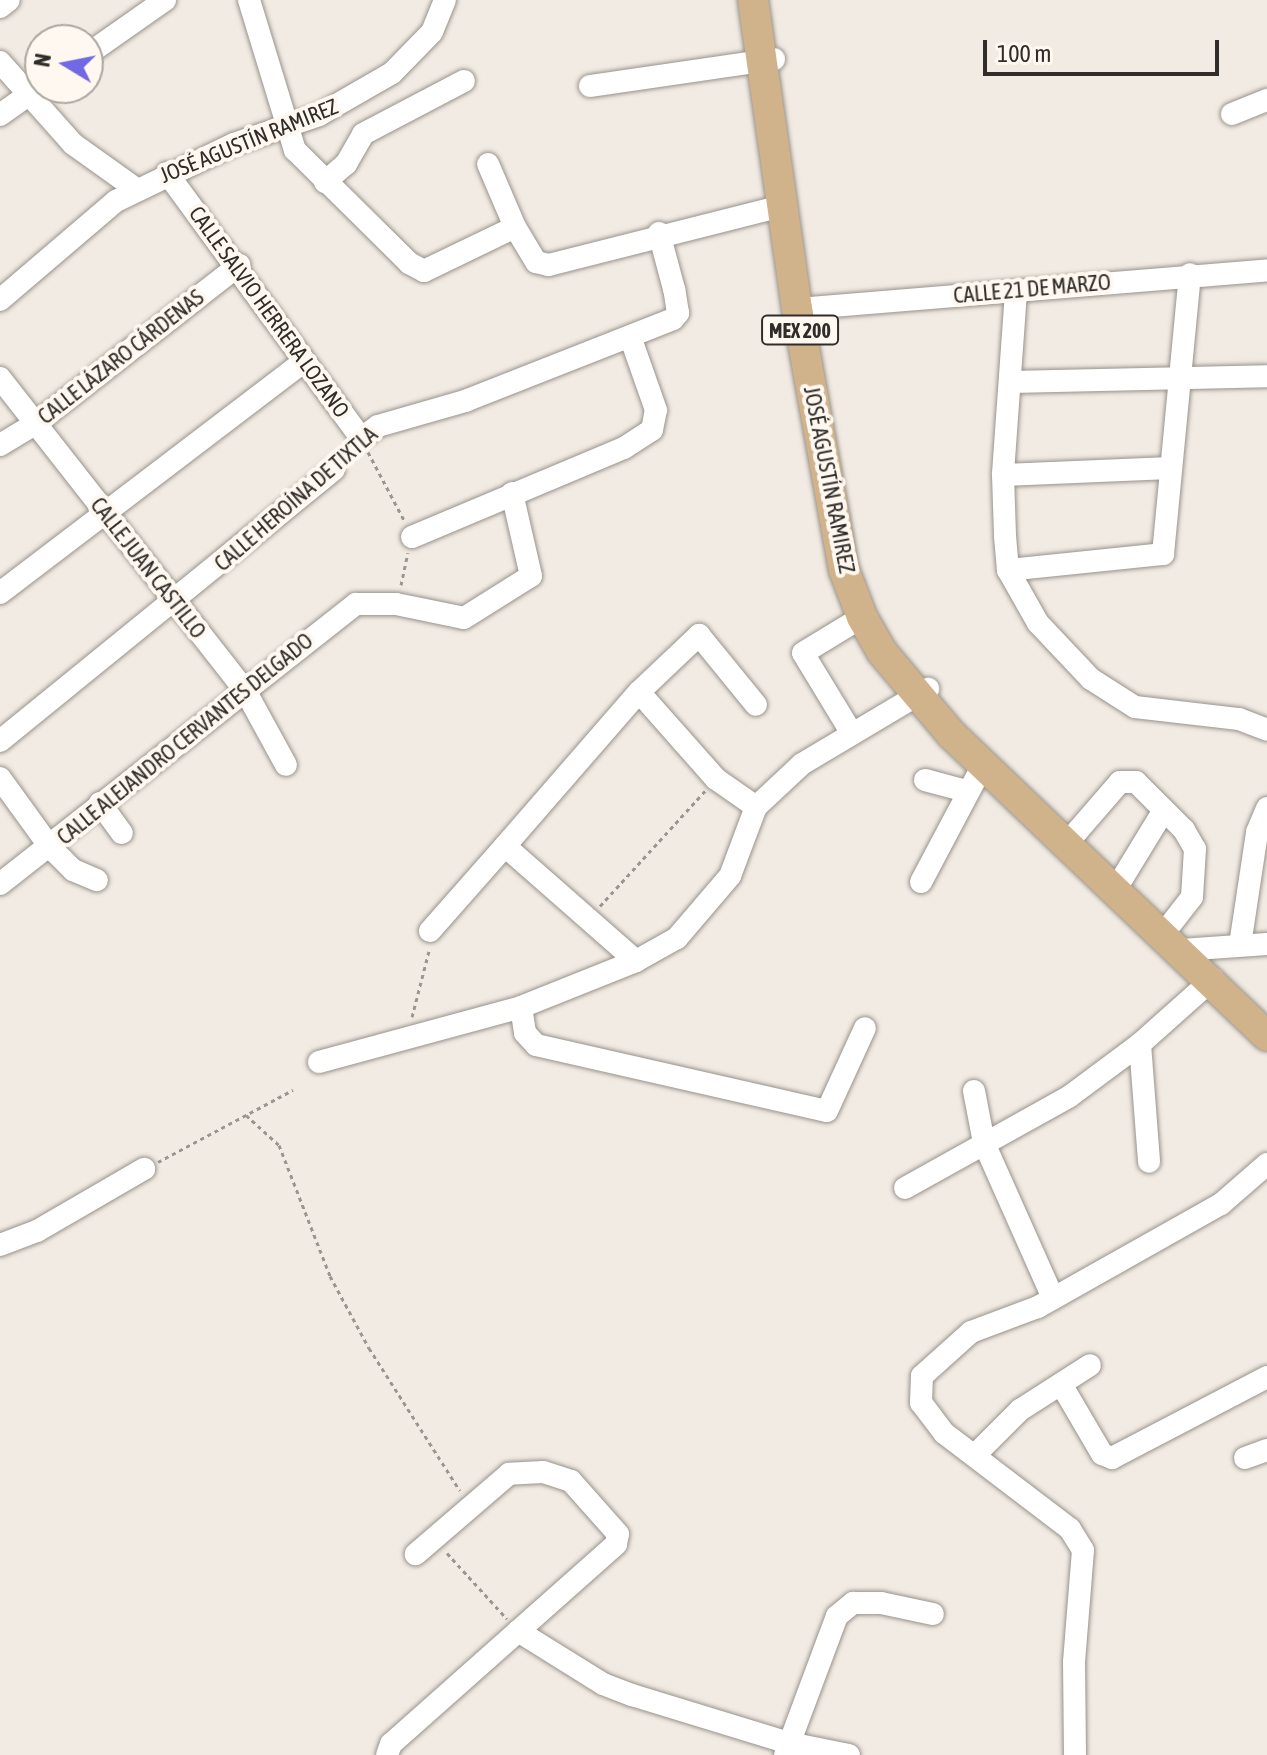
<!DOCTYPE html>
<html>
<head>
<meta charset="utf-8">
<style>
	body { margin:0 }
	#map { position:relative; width:1267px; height:1755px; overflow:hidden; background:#f1ebe3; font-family:"Asap Condensed",sans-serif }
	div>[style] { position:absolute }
	.path>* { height:3px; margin-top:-1.5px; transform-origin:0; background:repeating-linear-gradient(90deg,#9a9590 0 4px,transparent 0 8px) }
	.roads { filter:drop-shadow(0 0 2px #98928b) drop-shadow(0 0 2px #98928b) }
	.minor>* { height:22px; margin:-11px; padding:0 11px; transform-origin:11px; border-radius:11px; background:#fff }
	.major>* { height:30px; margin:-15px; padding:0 15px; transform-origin:15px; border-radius:15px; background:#d1b38b }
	span { translate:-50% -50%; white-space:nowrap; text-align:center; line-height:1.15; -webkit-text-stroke:8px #fff8f0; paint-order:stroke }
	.shield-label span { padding:2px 6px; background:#fff8f0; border:2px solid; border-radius:6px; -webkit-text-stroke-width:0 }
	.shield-label { font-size:20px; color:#2f2c2a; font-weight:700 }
	.street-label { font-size:22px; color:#2f2c2a }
	.north { position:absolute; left:24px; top:24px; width:80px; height:80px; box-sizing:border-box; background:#fff8f0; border:2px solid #aca6a1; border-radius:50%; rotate:280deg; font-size:22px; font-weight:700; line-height:32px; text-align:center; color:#2f2c2a }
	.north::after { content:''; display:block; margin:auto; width:28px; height:36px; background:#7169e3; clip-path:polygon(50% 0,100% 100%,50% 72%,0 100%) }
	.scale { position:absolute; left:983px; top:40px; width:236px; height:36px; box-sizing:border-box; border:4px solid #2f2c2a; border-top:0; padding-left:10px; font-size:24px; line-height:28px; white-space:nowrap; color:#2f2c2a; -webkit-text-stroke:6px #fff8f0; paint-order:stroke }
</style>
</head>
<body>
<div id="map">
	<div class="path">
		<div style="left:368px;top:452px;width:77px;rotate:62.1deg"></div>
		<div style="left:401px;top:585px;width:33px;rotate:-78deg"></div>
		<div style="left:600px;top:906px;width:156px;rotate:-47.6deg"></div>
		<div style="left:412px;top:1017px;width:68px;rotate:-75.6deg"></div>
		<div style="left:246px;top:1115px;width:45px;rotate:42.3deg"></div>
		<div style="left:279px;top:1145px;width:141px;rotate:68.7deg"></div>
		<div style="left:330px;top:1276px;width:82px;rotate:61.6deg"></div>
		<div style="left:369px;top:1348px;width:169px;rotate:57.5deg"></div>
		<div style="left:158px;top:1162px;width:153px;rotate:-28.1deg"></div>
		<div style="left:447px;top:1553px;width:89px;rotate:47.7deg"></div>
	</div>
	<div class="roads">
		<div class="minor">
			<div style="left:249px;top:0;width:157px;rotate:73deg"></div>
			<div style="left:295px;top:150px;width:161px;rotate:44.7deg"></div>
			<div style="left:409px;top:263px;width:17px;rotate:28deg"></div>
			<div style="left:424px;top:271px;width:101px;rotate:-25.8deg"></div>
			<div style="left:0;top:7px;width:11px;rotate:-38deg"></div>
			<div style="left:88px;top:54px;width:94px;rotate:-35deg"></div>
			<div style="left:0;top:62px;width:110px;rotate:48.3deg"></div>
			<div style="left:73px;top:144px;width:77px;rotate:35.5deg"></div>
			<div style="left:590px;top:86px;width:186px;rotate:-8.3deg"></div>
			<div style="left:1232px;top:114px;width:38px;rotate:-22deg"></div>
			<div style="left:0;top:115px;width:47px;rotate:-35.4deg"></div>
			<div style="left:488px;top:164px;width:69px;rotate:66.8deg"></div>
			<div style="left:515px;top:227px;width:41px;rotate:59deg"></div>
			<div style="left:536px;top:262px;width:13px;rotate:13deg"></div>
			<div style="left:549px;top:265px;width:241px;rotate:-14.2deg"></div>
			<div style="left:167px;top:173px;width:328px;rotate:53.8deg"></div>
			<div style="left:361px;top:438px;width:21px;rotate:-35deg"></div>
			<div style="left:378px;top:426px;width:91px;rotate:-16deg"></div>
			<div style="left:465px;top:401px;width:224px;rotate:-21.5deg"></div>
			<div style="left:673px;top:319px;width:8px;rotate:-50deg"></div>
			<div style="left:678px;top:313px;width:24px;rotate:-99deg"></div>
			<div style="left:674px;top:289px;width:58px;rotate:-105deg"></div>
			<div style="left:325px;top:182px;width:28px;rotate:-41deg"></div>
			<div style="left:346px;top:164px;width:34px;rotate:-60deg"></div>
			<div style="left:363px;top:134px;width:114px;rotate:-27.7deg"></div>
			<div style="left:1016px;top:292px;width:183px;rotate:94.1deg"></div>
			<div style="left:1003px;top:475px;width:61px;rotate:88.1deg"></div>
			<div style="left:1005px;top:536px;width:34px;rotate:85deg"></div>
			<div style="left:1008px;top:570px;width:61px;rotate:60.5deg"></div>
			<div style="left:1038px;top:623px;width:77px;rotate:46.6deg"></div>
			<div style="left:1091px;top:679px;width:52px;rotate:32.5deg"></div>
			<div style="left:1135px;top:707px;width:105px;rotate:6.6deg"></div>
			<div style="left:1239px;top:719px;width:30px;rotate:21deg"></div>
			<div style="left:0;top:300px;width:153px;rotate:-40.5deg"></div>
			<div style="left:116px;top:201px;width:131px;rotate:-25.8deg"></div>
			<div style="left:234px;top:144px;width:90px;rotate:-18.8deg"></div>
			<div style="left:319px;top:115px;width:84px;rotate:-29.9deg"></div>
			<div style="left:392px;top:73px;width:57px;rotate:-45.7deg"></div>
			<div style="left:432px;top:32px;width:35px;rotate:-68deg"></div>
			<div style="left:797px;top:309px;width:472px;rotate:-4.7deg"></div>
			<div style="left:0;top:378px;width:399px;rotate:51.9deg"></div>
			<div style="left:246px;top:692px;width:83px;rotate:61.3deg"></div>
			<div style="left:1011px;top:382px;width:256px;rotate:-1.3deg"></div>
			<div style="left:0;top:445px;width:41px;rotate:-31deg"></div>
			<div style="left:35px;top:424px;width:259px;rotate:-37.9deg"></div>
			<div style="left:1003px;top:475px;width:168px;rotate:-2.4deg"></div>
			<div style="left:412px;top:537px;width:230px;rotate:-22.8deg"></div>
			<div style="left:624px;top:448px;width:33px;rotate:-33deg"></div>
			<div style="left:652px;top:430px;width:20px;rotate:-79deg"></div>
			<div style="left:656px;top:410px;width:78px;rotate:-109.4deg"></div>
			<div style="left:1008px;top:570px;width:156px;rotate:-5.9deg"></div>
			<div style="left:1163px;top:554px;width:281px;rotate:-84.5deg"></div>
			<div style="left:0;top:593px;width:382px;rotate:-37.3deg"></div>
			<div style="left:639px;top:692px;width:116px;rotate:48.5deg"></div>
			<div style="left:716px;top:779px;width:49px;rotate:35deg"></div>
			<div style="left:851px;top:732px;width:92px;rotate:-121.3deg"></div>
			<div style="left:803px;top:653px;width:69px;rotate:-31.4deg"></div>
			<div style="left:0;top:741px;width:430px;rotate:-39.1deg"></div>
			<div style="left:0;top:778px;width:85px;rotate:54.1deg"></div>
			<div style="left:50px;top:847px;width:33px;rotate:45deg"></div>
			<div style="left:73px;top:870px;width:26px;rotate:23deg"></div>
			<div style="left:925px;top:780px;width:42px;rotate:15deg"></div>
			<div style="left:100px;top:803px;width:37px;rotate:54deg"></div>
			<div style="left:1068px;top:842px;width:79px;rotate:-49.1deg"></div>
			<div style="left:1120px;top:782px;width:16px"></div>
			<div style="left:1136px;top:782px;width:68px;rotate:45deg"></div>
			<div style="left:1184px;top:830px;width:22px;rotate:60deg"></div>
			<div style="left:1195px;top:849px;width:48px;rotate:93.6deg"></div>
			<div style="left:1192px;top:897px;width:46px;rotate:127.9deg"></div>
			<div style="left:921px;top:882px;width:132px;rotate:-62.1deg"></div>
			<div style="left:0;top:884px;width:453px;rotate:-38.2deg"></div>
			<div style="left:356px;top:604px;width:40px"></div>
			<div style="left:396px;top:604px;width:69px;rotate:11.6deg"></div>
			<div style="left:464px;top:618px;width:79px;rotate:-32.1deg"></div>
			<div style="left:531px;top:576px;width:85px;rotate:-102.9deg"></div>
			<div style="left:1117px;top:887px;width:90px;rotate:-58.6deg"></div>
			<div style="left:430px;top:931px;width:113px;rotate:-48.6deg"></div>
			<div style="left:1240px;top:945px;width:114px;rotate:-81.4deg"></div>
			<div style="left:1257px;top:832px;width:26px;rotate:-67deg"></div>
			<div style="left:1181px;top:950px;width:86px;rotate:-4deg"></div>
			<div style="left:636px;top:961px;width:174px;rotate:-138.7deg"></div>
			<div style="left:505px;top:846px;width:204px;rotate:-49deg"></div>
			<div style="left:639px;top:692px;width:83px;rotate:-43.5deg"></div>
			<div style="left:699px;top:635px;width:90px;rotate:50.8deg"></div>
			<div style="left:521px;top:1007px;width:26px;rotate:81deg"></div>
			<div style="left:525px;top:1033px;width:16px;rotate:47deg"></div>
			<div style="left:536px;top:1045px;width:298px;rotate:12.8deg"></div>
			<div style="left:827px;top:1111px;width:91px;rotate:-65.4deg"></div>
			<div style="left:1140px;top:1044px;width:118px;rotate:85.6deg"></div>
			<div style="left:319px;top:1062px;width:209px;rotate:-15.2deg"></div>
			<div style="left:521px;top:1007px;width:124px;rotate:-21.8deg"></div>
			<div style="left:636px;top:961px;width:47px;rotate:-29.3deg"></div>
			<div style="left:677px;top:938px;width:82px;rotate:-49.5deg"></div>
			<div style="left:730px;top:876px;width:74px;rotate:-69.4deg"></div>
			<div style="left:756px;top:807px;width:63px;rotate:-43.1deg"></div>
			<div style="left:802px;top:764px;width:147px;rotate:-30.8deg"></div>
			<div style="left:974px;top:1091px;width:53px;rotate:79.1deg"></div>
			<div style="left:984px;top:1143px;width:170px;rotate:66deg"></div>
			<div style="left:905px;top:1188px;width:189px;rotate:-29.1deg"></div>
			<div style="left:1070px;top:1096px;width:87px;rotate:-36.6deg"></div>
			<div style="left:1140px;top:1044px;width:98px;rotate:-41.7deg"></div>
			<div style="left:0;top:1245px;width:40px;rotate:-21deg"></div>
			<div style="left:37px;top:1231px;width:124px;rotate:-30.1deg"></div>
			<div style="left:1061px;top:1384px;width:81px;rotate:59.6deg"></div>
			<div style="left:1102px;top:1454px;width:11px;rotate:22deg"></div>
			<div style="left:1112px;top:1458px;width:175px;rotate:-27.6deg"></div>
			<div style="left:975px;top:1455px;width:64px;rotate:-45deg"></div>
			<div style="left:1020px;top:1410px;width:83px;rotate:-32.7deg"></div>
			<div style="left:1245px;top:1458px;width:23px;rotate:-20deg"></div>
			<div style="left:518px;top:1631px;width:100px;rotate:31.9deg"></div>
			<div style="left:603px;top:1684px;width:31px;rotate:21deg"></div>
			<div style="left:632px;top:1695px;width:164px;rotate:17deg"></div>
			<div style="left:789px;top:1743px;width:61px;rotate:11.3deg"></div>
			<div style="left:387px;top:1755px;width:12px;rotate:-70deg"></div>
			<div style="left:391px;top:1744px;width:301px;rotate:-41.6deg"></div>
			<div style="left:616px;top:1544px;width:10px;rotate:-79deg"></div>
			<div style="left:618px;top:1534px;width:71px;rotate:-131.6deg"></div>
			<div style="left:571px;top:1481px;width:29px;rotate:-162deg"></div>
			<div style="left:543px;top:1472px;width:34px;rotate:177deg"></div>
			<div style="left:509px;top:1474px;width:123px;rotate:139.3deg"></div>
			<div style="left:785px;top:1755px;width:148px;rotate:-69.5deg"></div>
			<div style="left:837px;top:1616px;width:21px;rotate:-39deg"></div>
			<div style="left:853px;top:1603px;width:28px"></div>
			<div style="left:881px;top:1603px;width:53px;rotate:11.9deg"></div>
			<div style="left:1075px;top:1755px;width:93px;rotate:-90.6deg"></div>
			<div style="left:1074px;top:1662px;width:112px;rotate:-85.4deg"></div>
			<div style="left:1083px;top:1550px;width:25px;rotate:-122deg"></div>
			<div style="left:1070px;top:1529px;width:158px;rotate:-142.7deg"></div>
			<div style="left:944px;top:1433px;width:38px;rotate:-127deg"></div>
			<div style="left:921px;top:1403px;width:27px;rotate:-88deg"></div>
			<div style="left:922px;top:1376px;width:66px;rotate:-41.9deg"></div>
			<div style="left:971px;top:1332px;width:72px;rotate:-20.5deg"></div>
			<div style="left:1038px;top:1307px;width:210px;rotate:-29.4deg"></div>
			<div style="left:1221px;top:1204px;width:61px;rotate:-41deg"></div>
		</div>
		<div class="major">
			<div style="left:753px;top:0;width:312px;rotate:81.9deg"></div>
			<div style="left:797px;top:309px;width:265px;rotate:79.8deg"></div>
			<div style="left:844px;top:570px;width:50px;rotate:69deg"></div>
			<div style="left:862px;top:617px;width:40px;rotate:60.3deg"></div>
			<div style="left:882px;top:652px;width:107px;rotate:49.9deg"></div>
			<div style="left:951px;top:734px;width:437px;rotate:43.7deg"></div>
		</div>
	</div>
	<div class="shield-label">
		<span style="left:800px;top:330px">MEX 200</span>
	</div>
	<div class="street-label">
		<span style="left:249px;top:141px;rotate:-22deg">JOSÉ AGUSTÍN RAMIREZ</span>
		<span style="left:1032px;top:289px;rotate:-5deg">CALLE 21 DE MARZO</span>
		<span style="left:269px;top:312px;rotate:54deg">CALLE SALVIO HERRERA LOZANO</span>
		<span style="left:121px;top:357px;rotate:-38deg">CALLE LÁZARO CÁRDENAS</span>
		<span style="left:829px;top:480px;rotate:79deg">JOSÉ AGUSTÍN RAMIREZ</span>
		<span style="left:296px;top:499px;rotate:-41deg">CALLE HEROÍNA DE TIXTLA</span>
		<span style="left:148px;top:568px;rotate:52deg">CALLE JUAN CASTILLO</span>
		<span style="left:185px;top:739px;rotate:-39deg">CALLE ALEJANDRO CERVANTES DELGADO</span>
	</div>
	<div class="north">N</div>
	<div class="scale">100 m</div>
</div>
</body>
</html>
